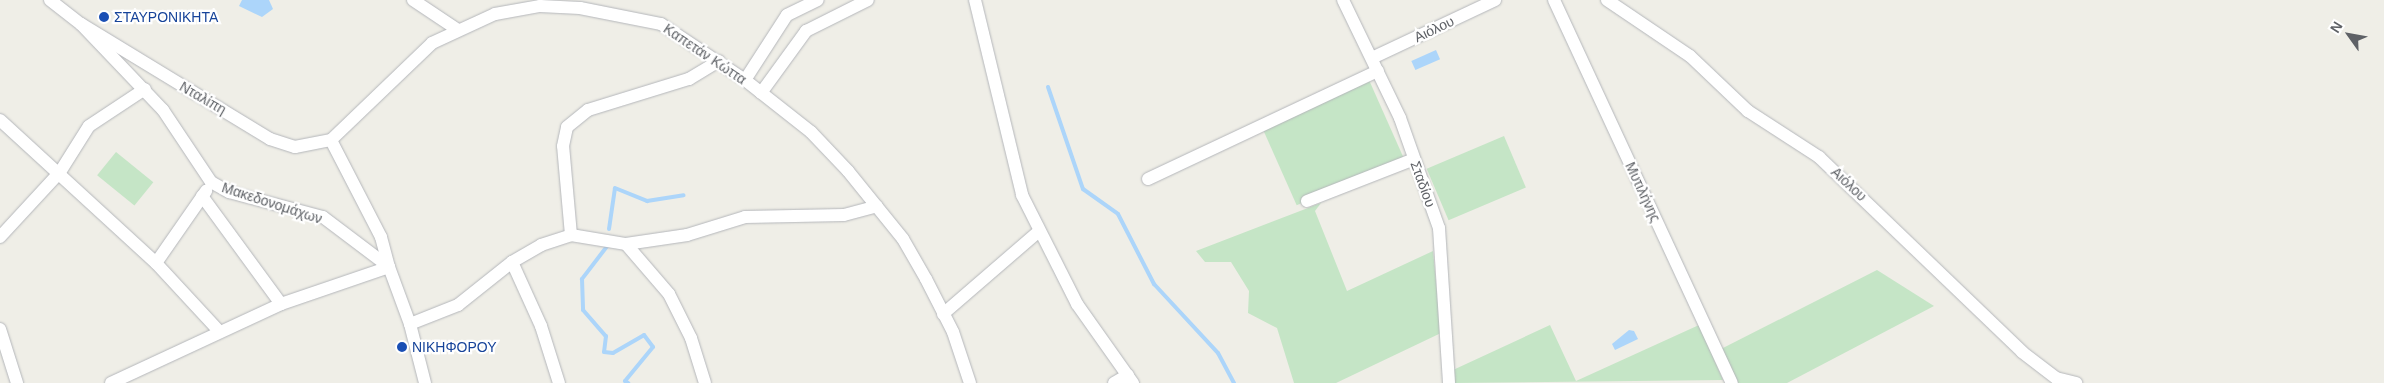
<!DOCTYPE html>
<html>
<head>
<meta charset="utf-8">
<style>
	body { margin:0 }
	#map { position:relative; width:2384px; height:383px; overflow:hidden; background:#efeee7; font-family:Helvetica,sans-serif }
	div>[style] { position:absolute }
	.green>* { inset:0; background:#c5e5c6; transform-origin:0 0 }
	.water>* { inset:0; background:#acd5fa; transform-origin:0 0 }
	.stream>* { height:4px; margin:-2px; padding:0 2px; transform-origin:2px; border-radius:2px; background:#acd5fa }
	.roads { filter:drop-shadow(0 0 1px #b4b6ba) drop-shadow(0 0 1px #b4b6ba) }
	.minor>* { height:12px; margin:-6px; padding:0 6px; transform-origin:6px; border-radius:6px; background:#fff }
	.dots>* { width:14px; height:14px; translate:-50% -50%; box-sizing:border-box; border:2px solid #fff; border-radius:50% }
	span { translate:-50% -50%; white-space:nowrap; text-align:center; line-height:1.15; -webkit-text-stroke:4.5px #fff; paint-order:stroke }
	.transit-label { font-size:14px; color:#164399 }
	.left { translate:0 -50%; text-align:left }
	.street-label { font-size:14px; color:#5e6166 }
	.north { position:absolute; left:2324px; top:10px; width:50px; height:50px; -webkit-text-stroke:4px #fff; paint-order:stroke; rotate:302deg; font-size:14px; font-weight:700; line-height:20px; text-align:center; color:#5e6166 }
	.north::after { content:''; display:block; margin:auto; width:18px; height:22px; background:#5e6166; clip-path:polygon(50% 0,100% 100%,50% 72%,0 100%) }
</style>
</head>
<body>
<div id="map">
	<div class="green">
		<div style="left:1369px;top:80px;width:85px;height:117px;rotate:66deg"></div>
		<div style="left:1504px;top:136px;width:56px;height:84px;rotate:67deg"></div>
		<div style="left:116px;top:152px;width:48px;height:30px;rotate:39deg"></div>
		<div style="clip-path:polygon(1321px 203px,1315px 211px,1347px 291px,1433px 251px,1441px 333px,1336px 383px,1294px 383px,1277px 328px,1248px 313px,1249px 291px,1231px 262px,1205px 262px,1196px 251px)"></div>
		<div style="clip-path:polygon(1877px 270px,1934px 306px,1787px 383px,1738px 383px,1721px 349px)"></div>
		<div style="clip-path:polygon(1550px 325px,1576px 381px,1699px 325px,1723px 380px,1454px 383px,1453px 370px)"></div>
	</div>
	<div class="water">
		<div style="clip-path:polygon(242px 0,269px 0,273px 9px,262px 17px,239px 6px)"></div>
		<div style="left:1436px;top:50px;width:10px;height:27px;rotate:66deg"></div>
		<div style="clip-path:polygon(1629px 330px,1634px 331px,1638px 339px,1615px 350px,1612px 344px)"></div>
	</div>
	<div class="stream">
		<div style="left:1048px;top:87px;width:108px;rotate:71.1deg"></div>
		<div style="left:1083px;top:189px;width:43px;rotate:35.5deg"></div>
		<div style="left:1118px;top:214px;width:79px;rotate:62.8deg"></div>
		<div style="left:1154px;top:284px;width:94px;rotate:47.2deg"></div>
		<div style="left:1218px;top:353px;width:34px;rotate:62deg"></div>
		<div style="left:609px;top:229px;width:41px;rotate:-81.7deg"></div>
		<div style="left:615px;top:188px;width:35px;rotate:22deg"></div>
		<div style="left:647px;top:201px;width:37px;rotate:-9deg"></div>
		<div style="left:608px;top:245px;width:43px;rotate:127.4deg"></div>
		<div style="left:582px;top:279px;width:31px;rotate:88deg"></div>
		<div style="left:583px;top:310px;width:35px;rotate:49deg"></div>
		<div style="left:606px;top:336px;width:16px;rotate:97deg"></div>
		<div style="left:604px;top:352px;width:9px;rotate:6deg"></div>
		<div style="left:613px;top:353px;width:36px;rotate:-30deg"></div>
		<div style="left:644px;top:335px;width:15px;rotate:53deg"></div>
		<div style="left:653px;top:347px;width:44px;rotate:129.5deg"></div>
		<div style="left:625px;top:381px;width:4px;rotate:34deg"></div>
	</div>
	<div class="roads">
		<div class="minor">
			<div style="left:50px;top:0;width:39px;rotate:38deg"></div>
			<div style="left:81px;top:24px;width:119px;rotate:46.4deg"></div>
			<div style="left:163px;top:110px;width:87px;rotate:56.3deg"></div>
			<div style="left:211px;top:182px;width:21px;rotate:29deg"></div>
			<div style="left:229px;top:192px;width:97px;rotate:14.9deg"></div>
			<div style="left:323px;top:217px;width:83px;rotate:37.1deg"></div>
			<div style="left:389px;top:267px;width:61px;rotate:69.8deg"></div>
			<div style="left:410px;top:324px;width:61px;rotate:75.7deg"></div>
			<div style="left:413px;top:0;width:54px;rotate:33.7deg"></div>
			<div style="left:975px;top:0;width:201px;rotate:76.4deg"></div>
			<div style="left:1022px;top:195px;width:122px;rotate:63.2deg"></div>
			<div style="left:1077px;top:304px;width:97px;rotate:54.7deg"></div>
			<div style="left:1343px;top:0;width:131px;rotate:64.2deg"></div>
			<div style="left:1400px;top:118px;width:117px;rotate:70.5deg"></div>
			<div style="left:1439px;top:228px;width:155px;rotate:86.3deg"></div>
			<div style="left:1554px;top:0;width:422px;rotate:65.1deg"></div>
			<div style="left:1607px;top:0;width:100px;rotate:34deg"></div>
			<div style="left:1690px;top:56px;width:80px;rotate:43.5deg"></div>
			<div style="left:1748px;top:111px;width:85px;rotate:32.9deg"></div>
			<div style="left:1819px;top:157px;width:281px;rotate:43.8deg"></div>
			<div style="left:2022px;top:352px;width:43px;rotate:37.4deg"></div>
			<div style="left:2056px;top:378px;width:21px;rotate:14deg"></div>
			<div style="left:81px;top:24px;width:221px;rotate:31.3deg"></div>
			<div style="left:270px;top:139px;width:26px;rotate:18deg"></div>
			<div style="left:295px;top:147px;width:37px;rotate:-11deg"></div>
			<div style="left:331px;top:140px;width:140px;rotate:-43.8deg"></div>
			<div style="left:432px;top:43px;width:69px;rotate:-24.7deg"></div>
			<div style="left:495px;top:14px;width:46px;rotate:-10.1deg"></div>
			<div style="left:540px;top:6px;width:40px;rotate:2.9deg"></div>
			<div style="left:580px;top:8px;width:83px;rotate:11.2deg"></div>
			<div style="left:661px;top:24px;width:101px;rotate:33.7deg"></div>
			<div style="left:745px;top:80px;width:84px;rotate:38.2deg"></div>
			<div style="left:811px;top:132px;width:54px;rotate:46.5deg"></div>
			<div style="left:848px;top:171px;width:87px;rotate:51deg"></div>
			<div style="left:903px;top:239px;width:46px;rotate:60.1deg"></div>
			<div style="left:926px;top:279px;width:59px;rotate:63deg"></div>
			<div style="left:953px;top:332px;width:54px;rotate:71.6deg"></div>
			<div style="left:1372px;top:58px;width:136px;rotate:-25.2deg"></div>
			<div style="left:745px;top:80px;width:77px;rotate:-57.1deg"></div>
			<div style="left:787px;top:15px;width:34px;rotate:-26deg"></div>
			<div style="left:761px;top:93px;width:77px;rotate:-54deg"></div>
			<div style="left:806px;top:31px;width:69px;rotate:-26.6deg"></div>
			<div style="left:0;top:120px;width:212px;rotate:42.5deg"></div>
			<div style="left:156px;top:263px;width:93px;rotate:47.2deg"></div>
			<div style="left:1148px;top:179px;width:254px;rotate:-25.2deg"></div>
			<div style="left:202px;top:196px;width:134px;rotate:53.8deg"></div>
			<div style="left:1307px;top:201px;width:115px;rotate:-21.4deg"></div>
			<div style="left:571px;top:235px;width:89px;rotate:-95.1deg"></div>
			<div style="left:563px;top:146px;width:19px;rotate:-78deg"></div>
			<div style="left:567px;top:127px;width:27px;rotate:-39deg"></div>
			<div style="left:588px;top:110px;width:106px;rotate:-17.1deg"></div>
			<div style="left:689px;top:79px;width:35px;rotate:-31deg"></div>
			<div style="left:0;top:237px;width:88px;rotate:-47.3deg"></div>
			<div style="left:60px;top:172px;width:54px;rotate:-57.8deg"></div>
			<div style="left:89px;top:126px;width:67px;rotate:-33.5deg"></div>
			<div style="left:626px;top:244px;width:66px;rotate:49.3deg"></div>
			<div style="left:669px;top:294px;width:49px;rotate:63.4deg"></div>
			<div style="left:691px;top:338px;width:47px;rotate:72.7deg"></div>
			<div style="left:512px;top:262px;width:70px;rotate:65.6deg"></div>
			<div style="left:541px;top:326px;width:60px;rotate:72.5deg"></div>
			<div style="left:156px;top:263px;width:88px;rotate:-55.2deg"></div>
			<div style="left:943px;top:314px;width:127px;rotate:-40.8deg"></div>
			<div style="left:410px;top:324px;width:52px;rotate:-21.6deg"></div>
			<div style="left:458px;top:305px;width:69px;rotate:-38.5deg"></div>
			<div style="left:512px;top:262px;width:34px;rotate:-30deg"></div>
			<div style="left:541px;top:245px;width:32px;rotate:-18deg"></div>
			<div style="left:571px;top:235px;width:56px;rotate:9.3deg"></div>
			<div style="left:626px;top:244px;width:62px;rotate:-8.4deg"></div>
			<div style="left:687px;top:235px;width:61px;rotate:-17.2deg"></div>
			<div style="left:745px;top:217px;width:99px;rotate:-1.2deg"></div>
			<div style="left:844px;top:215px;width:34px;rotate:-15deg"></div>
			<div style="left:0;top:329px;width:57px;rotate:72.5deg"></div>
			<div style="left:111px;top:383px;width:187px;rotate:-24.9deg"></div>
			<div style="left:281px;top:304px;width:114px;rotate:-18.9deg"></div>
			<div style="left:389px;top:267px;width:31px;rotate:-105deg"></div>
			<div style="left:381px;top:237px;width:109px;rotate:-117.3deg"></div>
			<div style="left:1114px;top:383px;width:16px;rotate:-30deg"></div>
		</div>
	</div>
	<div class="dots">
		<div style="left:104px;top:17px;background:#1a4fb4"></div>
		<div style="left:402px;top:347px;background:#1a4fb4"></div>
	</div>
	<div class="transit-label">
		<span class="left" style="left:114px;top:17px">ΣΤΑΥΡΟΝΙΚΗΤΑ</span>
		<span class="left" style="left:412px;top:347px">ΝΙΚΗΦΟΡΟΥ</span>
	</div>
	<div class="street-label">
		<span style="left:1434px;top:29px;rotate:-25deg">Αιόλου</span>
		<span style="left:705px;top:54px;rotate:34deg">Καπετάν Κώττα</span>
		<span style="left:203px;top:98px;rotate:30deg">Νταλίπη</span>
		<span style="left:1423px;top:184px;rotate:70deg">Σταδίου</span>
		<span style="left:1849px;top:184px;rotate:43deg">Αιόλου</span>
		<span style="left:1643px;top:192px;rotate:65deg">Μυτιλήνης</span>
		<span style="left:272px;top:203px;rotate:18deg">Μακεδονομάχων</span>
	</div>
	<div class="north">N</div>
</div>
</body>
</html>
